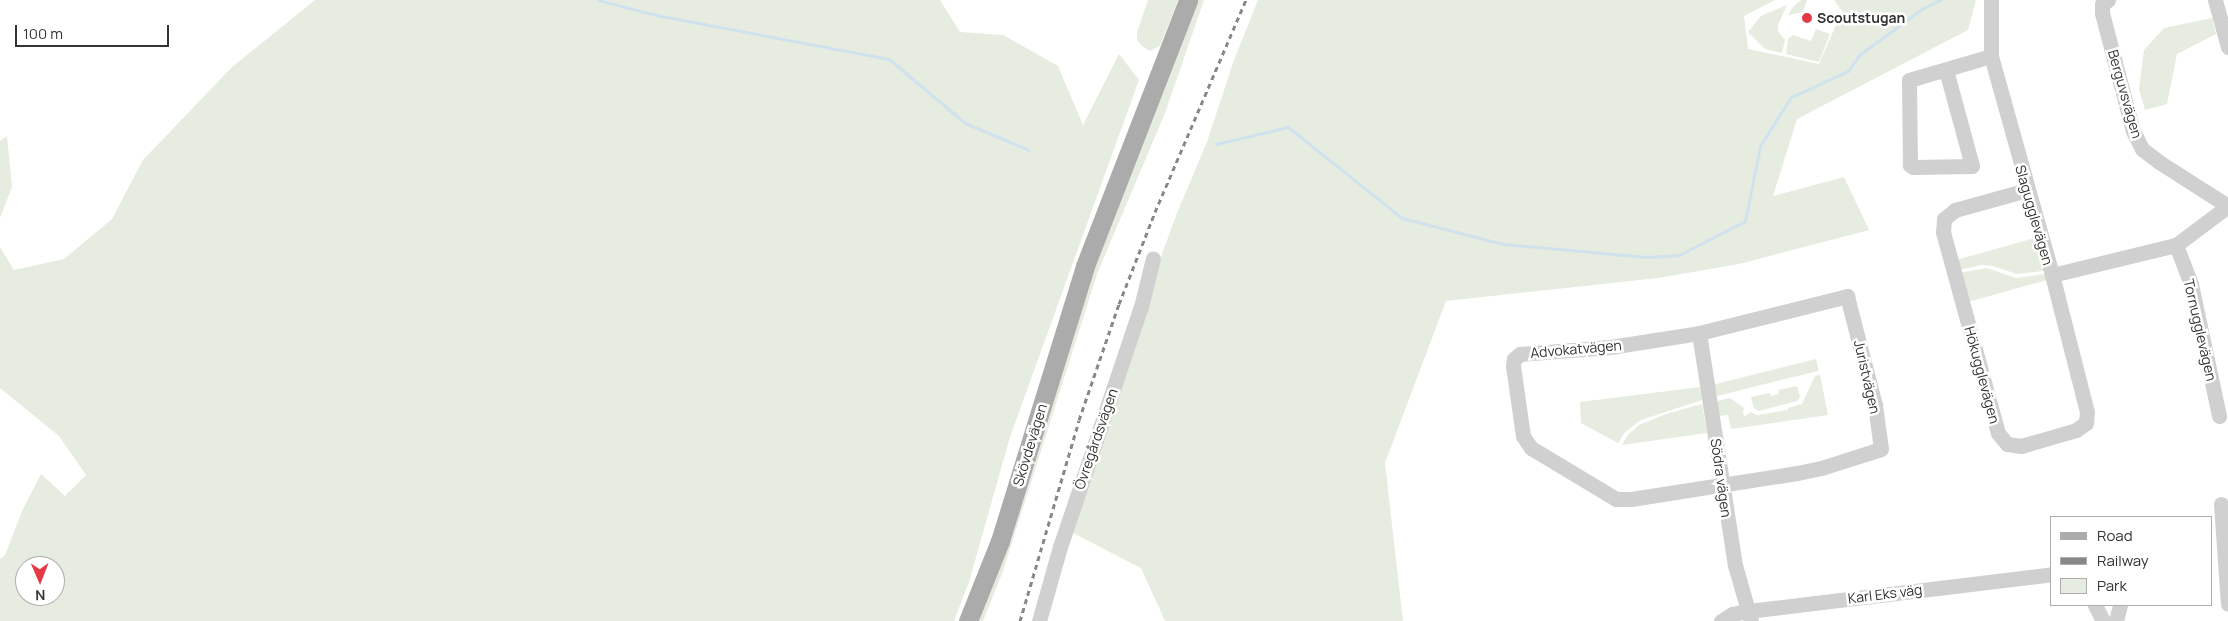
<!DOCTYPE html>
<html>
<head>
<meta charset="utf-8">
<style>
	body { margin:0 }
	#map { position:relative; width:2228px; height:621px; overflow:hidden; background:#fff; font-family:Manrope,sans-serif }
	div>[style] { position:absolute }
	.green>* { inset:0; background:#e6ecdf; transform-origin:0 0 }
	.stream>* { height:3px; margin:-1.5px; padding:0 1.5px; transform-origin:1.5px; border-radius:1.5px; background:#cfe2ee }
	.minor>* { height:15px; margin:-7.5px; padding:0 7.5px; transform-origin:7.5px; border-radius:7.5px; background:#d0d0d0 }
	.major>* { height:19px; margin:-9.5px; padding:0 9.5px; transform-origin:9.5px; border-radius:9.5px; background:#ababab }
	.rail>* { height:3px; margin-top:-1.5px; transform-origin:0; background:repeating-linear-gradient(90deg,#888 0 5px,transparent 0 9px) }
	.dots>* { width:14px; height:14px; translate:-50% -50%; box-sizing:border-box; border:2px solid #fff; border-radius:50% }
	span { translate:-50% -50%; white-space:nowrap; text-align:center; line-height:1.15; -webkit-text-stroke:5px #fff; paint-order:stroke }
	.poi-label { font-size:14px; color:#333; font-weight:700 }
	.left { translate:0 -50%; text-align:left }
	.street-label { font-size:14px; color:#333 }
	.legend { position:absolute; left:2050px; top:516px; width:162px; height:90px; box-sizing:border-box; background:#fff; border:1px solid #adadad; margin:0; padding:6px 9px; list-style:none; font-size:15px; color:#333 }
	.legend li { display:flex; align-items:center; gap:10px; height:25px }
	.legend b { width:25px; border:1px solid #adadad }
	.north { position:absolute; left:15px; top:556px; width:50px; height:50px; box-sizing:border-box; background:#fff; border:1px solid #adadad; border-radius:50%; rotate:179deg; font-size:14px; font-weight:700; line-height:20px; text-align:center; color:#333 }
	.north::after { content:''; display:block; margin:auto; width:18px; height:22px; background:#e63946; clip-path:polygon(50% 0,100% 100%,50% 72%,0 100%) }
	.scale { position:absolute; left:15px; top:25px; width:154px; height:22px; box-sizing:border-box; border:2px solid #333; border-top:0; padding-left:6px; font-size:15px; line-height:18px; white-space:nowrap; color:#333; -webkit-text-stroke:4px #fff; paint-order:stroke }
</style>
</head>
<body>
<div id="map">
	<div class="green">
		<div style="clip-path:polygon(evenodd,315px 0,940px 0,960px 32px,1003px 35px,1058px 66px,1083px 125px,1119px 54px,1139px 80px,1010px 437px,969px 582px,954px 621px,0 621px,0 559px,5px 555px,23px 509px,41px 474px,65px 496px,86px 475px,59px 436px,0 388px,0 247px,14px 270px,64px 259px,112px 219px,143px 160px,231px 68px,315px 0,25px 566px,55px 566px,55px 596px,25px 596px,25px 566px)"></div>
		<div style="clip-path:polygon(1148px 0,1178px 0,1160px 46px,1150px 51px,1142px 46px,1137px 40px,1137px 32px)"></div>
		<div style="clip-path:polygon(1197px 0,1204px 0,1165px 113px,1097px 274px,1003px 571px,983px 621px,979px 621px,1023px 498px,1091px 279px)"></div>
		<div style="clip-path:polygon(1258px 0,1775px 0,1744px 16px,1748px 49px,1819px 64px,1842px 11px,1834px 0,1976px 0,1968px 30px,1797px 119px,1773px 196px,1844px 177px,1869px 230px,1739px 264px,1658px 278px,1446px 301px,1385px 463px,1403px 621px,1165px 621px,1141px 568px,1069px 531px,1150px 287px,1177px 213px,1207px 142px,1234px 60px)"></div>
		<div style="clip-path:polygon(1801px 0,1807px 0,1803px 12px,1788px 15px,1793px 7px)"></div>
		<div style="clip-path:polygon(1787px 5px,1778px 25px,1778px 31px,1785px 40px,1782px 53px,1765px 49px,1748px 32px,1761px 16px)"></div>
		<div style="clip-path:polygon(2212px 18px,2216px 34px,2177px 54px,2167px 104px,2145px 110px,2139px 89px,2144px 50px,2164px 28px)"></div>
		<div style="clip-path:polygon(1816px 29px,1830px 34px,1819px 62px,1786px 54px,1788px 39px,1793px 35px,1811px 41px)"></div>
		<div style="clip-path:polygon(7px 136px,12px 187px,0 218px,0 141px)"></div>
		<div style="clip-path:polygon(2035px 238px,2044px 271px,2017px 274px,1993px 266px,1982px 265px,1959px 270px,1956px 260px)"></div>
		<div style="clip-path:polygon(1987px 268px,2016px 278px,2045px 274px,2047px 280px,1968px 302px,1959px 273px)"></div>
		<div style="left:1816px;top:359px;width:12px;height:105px;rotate:76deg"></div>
		<div style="clip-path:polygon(1820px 375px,1828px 415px,1731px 429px,1728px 415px,1719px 416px,1717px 401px,1730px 398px,1744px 408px,1743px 414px,1745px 417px,1750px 412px,1757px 415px,1788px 410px,1788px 408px,1802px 404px,1815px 376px)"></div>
		<div style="clip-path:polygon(1797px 386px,1800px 397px,1797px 401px,1759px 411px,1754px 408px,1751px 397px,1770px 393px,1771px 396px,1779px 394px,1778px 390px)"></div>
		<div style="clip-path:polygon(1700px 387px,1702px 400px,1641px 420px,1625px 432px,1618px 443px,1581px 423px,1580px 402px)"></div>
		<div style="clip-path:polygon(1702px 404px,1707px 433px,1622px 445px,1627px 436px,1639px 425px,1666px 414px)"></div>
	</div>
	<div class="stream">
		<div style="left:598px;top:0;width:60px;rotate:14.5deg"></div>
		<div style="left:656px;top:15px;width:237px;rotate:10.7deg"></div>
		<div style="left:889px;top:59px;width:99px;rotate:40.1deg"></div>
		<div style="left:965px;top:123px;width:69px;rotate:22.9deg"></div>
		<div style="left:1216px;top:144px;width:74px;rotate:-13.3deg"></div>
		<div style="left:1288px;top:127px;width:146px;rotate:38.6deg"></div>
		<div style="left:1402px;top:218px;width:104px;rotate:14.4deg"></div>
		<div style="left:1503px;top:244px;width:144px;rotate:5.2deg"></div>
		<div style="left:1646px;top:257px;width:33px;rotate:-3deg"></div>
		<div style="left:1679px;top:255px;width:74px;rotate:-27.3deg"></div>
		<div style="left:1745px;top:221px;width:76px;rotate:-78.7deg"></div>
		<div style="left:1760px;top:146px;width:58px;rotate:-57.7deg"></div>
		<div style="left:1791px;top:97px;width:63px;rotate:-24.5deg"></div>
		<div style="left:1848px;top:71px;width:19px;rotate:-55deg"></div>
		<div style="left:1859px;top:55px;width:79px;rotate:-36.3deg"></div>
		<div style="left:1923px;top:8px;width:19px;rotate:-25deg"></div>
	</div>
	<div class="minor">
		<div style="left:1991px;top:0;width:56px;rotate:90deg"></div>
		<div style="left:1991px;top:56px;width:227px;rotate:74.4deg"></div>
		<div style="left:2052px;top:275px;width:128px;rotate:-13.6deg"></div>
		<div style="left:2176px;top:245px;width:65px;rotate:-36.9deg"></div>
		<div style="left:2108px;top:0;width:7px;rotate:146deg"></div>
		<div style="left:2102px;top:4px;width:9px;rotate:90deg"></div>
		<div style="left:2102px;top:13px;width:122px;rotate:75.3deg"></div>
		<div style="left:2133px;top:131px;width:20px;rotate:63deg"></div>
		<div style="left:2142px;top:149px;width:21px;rotate:37deg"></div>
		<div style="left:2159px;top:162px;width:82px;rotate:32.5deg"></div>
		<div style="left:2215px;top:0;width:49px;rotate:74.5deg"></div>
		<div style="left:1946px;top:70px;width:99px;rotate:74.8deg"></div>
		<div style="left:1972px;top:166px;width:59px;rotate:179deg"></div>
		<div style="left:1913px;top:167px;width:4px;rotate:-146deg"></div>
		<div style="left:1910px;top:165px;width:85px;rotate:-90.7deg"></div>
		<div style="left:1909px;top:80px;width:85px;rotate:-16.3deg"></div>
		<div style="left:2027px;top:190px;width:75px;rotate:164.5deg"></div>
		<div style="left:1955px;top:210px;width:14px;rotate:141deg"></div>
		<div style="left:1944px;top:219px;width:13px;rotate:94deg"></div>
		<div style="left:1943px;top:232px;width:208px;rotate:74.7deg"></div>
		<div style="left:1998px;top:433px;width:14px;rotate:51deg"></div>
		<div style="left:2007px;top:444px;width:14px;rotate:8deg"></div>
		<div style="left:2021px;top:446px;width:57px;rotate:-16.2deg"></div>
		<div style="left:2076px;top:430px;width:12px;rotate:-35deg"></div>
		<div style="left:2086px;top:423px;width:11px;rotate:-85deg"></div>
		<div style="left:2087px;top:412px;width:141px;rotate:-104.3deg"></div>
		<div style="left:2176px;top:245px;width:42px;rotate:69deg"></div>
		<div style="left:2191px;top:284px;width:135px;rotate:78deg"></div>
		<div style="left:1847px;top:296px;width:113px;rotate:75.6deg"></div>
		<div style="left:1875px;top:405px;width:44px;rotate:82.2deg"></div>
		<div style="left:1881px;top:449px;width:63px;rotate:162.4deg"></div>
		<div style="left:1821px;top:468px;width:25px;rotate:168deg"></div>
		<div style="left:1797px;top:473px;width:168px;rotate:171.1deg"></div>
		<div style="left:1631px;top:499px;width:15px;rotate:180deg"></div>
		<div style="left:1616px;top:499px;width:99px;rotate:-149deg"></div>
		<div style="left:1531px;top:448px;width:14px;rotate:-124deg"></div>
		<div style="left:1523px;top:436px;width:71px;rotate:-98.1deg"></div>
		<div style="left:1513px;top:366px;width:7px;rotate:-82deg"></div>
		<div style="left:1514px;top:359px;width:8px;rotate:-40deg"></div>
		<div style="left:1520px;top:354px;width:90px;rotate:-4.4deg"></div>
		<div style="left:1610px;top:347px;width:90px;rotate:-8.9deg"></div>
		<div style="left:1699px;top:333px;width:153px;rotate:-14deg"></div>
		<div style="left:1699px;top:333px;width:235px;rotate:81.2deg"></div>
		<div style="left:1735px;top:565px;width:58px;rotate:74.1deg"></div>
		<div style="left:2221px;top:504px;width:100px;rotate:86deg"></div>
		<div style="left:2095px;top:605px;width:18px;rotate:63deg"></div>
		<div style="left:1039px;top:621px;width:77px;rotate:-74.2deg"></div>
		<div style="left:1060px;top:547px;width:253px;rotate:-71.4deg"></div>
		<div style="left:1141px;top:307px;width:50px;rotate:-76.2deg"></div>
		<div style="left:1721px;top:621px;width:13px;rotate:-32deg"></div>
		<div style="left:1732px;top:614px;width:16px;rotate:-11deg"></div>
		<div style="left:1748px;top:611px;width:306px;rotate:-6.9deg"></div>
		<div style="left:2116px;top:621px;width:16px;rotate:-76deg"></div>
	</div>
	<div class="major">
		<div style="left:968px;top:621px;width:86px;rotate:-68.2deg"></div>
		<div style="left:1000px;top:541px;width:288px;rotate:-72.8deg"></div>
		<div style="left:1085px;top:266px;width:285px;rotate:-68.8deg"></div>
	</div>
	<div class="rail">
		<div style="left:1020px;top:621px;width:209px;rotate:-73.6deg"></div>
		<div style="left:1079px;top:420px;width:123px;rotate:-71deg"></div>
		<div style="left:1119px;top:304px;width:99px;rotate:-68.6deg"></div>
		<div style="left:1155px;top:212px;width:231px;rotate:-66.8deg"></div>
	</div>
	<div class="dots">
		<div style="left:1807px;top:18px;background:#e63946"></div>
	</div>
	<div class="poi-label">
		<span class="left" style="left:1817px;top:18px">Scoutstugan</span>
	</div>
	<div class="street-label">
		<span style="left:2125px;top:94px;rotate:74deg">Berguvsvägen</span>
		<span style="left:2034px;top:215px;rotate:74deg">Slagugglevägen</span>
		<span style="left:2200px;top:330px;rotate:77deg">Tornugglevägen</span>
		<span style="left:1576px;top:349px;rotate:-5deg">Advokatvägen</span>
		<span style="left:1982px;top:375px;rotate:75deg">Hökugglevägen</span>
		<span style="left:1867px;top:377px;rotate:77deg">Juristvägen</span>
		<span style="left:1096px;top:439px;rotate:-71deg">Övregårdsvägen</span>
		<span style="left:1030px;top:445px;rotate:-73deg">Skövdevägen</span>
		<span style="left:1721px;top:478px;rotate:82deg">Södra vägen</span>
		<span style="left:1885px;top:594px;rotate:-7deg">Karl Eks väg</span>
	</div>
	<ul class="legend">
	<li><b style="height:6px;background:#ababab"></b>Road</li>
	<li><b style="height:6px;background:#888"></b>Railway</li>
	<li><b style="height:14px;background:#e6ecdf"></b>Park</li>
	</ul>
	<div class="north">N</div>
	<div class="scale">100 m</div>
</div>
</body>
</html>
